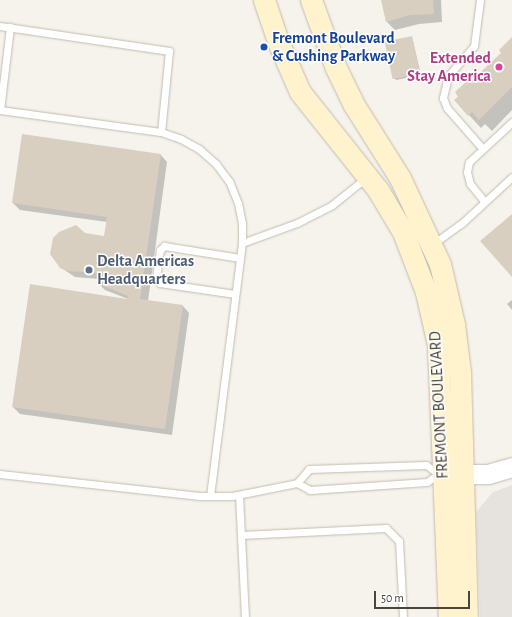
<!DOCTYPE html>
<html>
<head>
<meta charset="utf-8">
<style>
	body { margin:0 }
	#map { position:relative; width:512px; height:617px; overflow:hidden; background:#f6f3ec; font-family:"Alegreya Sans",sans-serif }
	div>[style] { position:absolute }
	.industrial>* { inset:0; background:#e6e2dd }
	.shadow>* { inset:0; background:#0003 }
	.building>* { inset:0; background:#d8cfc1; transform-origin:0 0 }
	.roads { filter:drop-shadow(0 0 1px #c2bbae) drop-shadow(0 0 1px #c2bbae) }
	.service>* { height:7px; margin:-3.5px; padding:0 3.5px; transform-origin:3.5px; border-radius:3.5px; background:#fff }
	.tertiary>* { height:19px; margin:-9.5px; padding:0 9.5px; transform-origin:9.5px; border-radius:9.5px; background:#fff }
	.secondary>* { height:21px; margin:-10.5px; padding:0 10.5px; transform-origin:10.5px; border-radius:10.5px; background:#fff3cd }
	.dots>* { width:11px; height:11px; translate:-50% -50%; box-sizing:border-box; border:2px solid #fff; border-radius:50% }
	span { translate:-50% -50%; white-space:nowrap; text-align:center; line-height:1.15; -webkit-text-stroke:3px #fff; paint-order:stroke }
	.transit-label { font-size:16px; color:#164399; font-weight:700 }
	.left { translate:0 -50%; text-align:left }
	.hotel-label { font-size:16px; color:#b23c85; font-weight:700 }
	.right { translate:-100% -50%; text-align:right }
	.service-label { font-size:16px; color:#4e5e75; font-weight:700 }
	.street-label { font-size:16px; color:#4b4439 }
	.scale { position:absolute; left:374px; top:591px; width:96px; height:18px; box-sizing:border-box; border:2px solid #4b4439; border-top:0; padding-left:5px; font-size:12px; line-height:14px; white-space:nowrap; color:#4b4439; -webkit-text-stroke:3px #fff; paint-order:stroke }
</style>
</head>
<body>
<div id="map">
	<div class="industrial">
		<div style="clip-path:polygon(512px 485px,512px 617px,480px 617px,476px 512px,493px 492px)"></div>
	</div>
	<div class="shadow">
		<div style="clip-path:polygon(382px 0,441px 0,442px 22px,419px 24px,395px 30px,386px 21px)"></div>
		<div style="clip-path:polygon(412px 37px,421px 75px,396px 80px,394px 78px)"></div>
		<div style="clip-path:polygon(512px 39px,512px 110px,492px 131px,485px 124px,481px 128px,455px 100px,503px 53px)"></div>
		<div style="clip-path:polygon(161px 155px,167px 162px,148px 301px,183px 306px,189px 313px,172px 435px,20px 414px,13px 407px,128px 299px,105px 290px,98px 283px,99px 279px,75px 277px,60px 267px,84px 234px,105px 237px,107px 222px,20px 210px,13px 203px)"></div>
		<div style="clip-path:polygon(512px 300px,512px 310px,507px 304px)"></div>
	</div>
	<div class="building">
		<div style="clip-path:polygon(381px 0,433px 0,434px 14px,410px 15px,386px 22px)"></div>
		<div style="left:412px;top:36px;width:38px;height:28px;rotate:78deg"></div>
		<div style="clip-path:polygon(512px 37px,512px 87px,479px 120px,472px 112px,468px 116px,454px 100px,458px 97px,455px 92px,467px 81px,469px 83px,501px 53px,499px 50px)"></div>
		<div style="clip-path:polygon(22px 134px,161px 154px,140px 299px,183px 305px,165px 429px,12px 407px,30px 284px,127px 299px,128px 296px,97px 283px,99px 273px,68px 271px,60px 268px,50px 254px,53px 238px,59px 232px,76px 225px,85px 233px,104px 236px,107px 217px,12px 203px)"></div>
		<div style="clip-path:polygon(512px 214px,512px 277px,480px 241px)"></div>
	</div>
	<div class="roads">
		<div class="service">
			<div style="left:480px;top:0;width:46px;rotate:97.4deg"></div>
			<div style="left:474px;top:46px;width:40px;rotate:131deg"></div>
			<div style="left:448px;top:76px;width:23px;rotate:103deg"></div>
			<div style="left:443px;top:98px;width:11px;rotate:68deg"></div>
			<div style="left:447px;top:108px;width:53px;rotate:48.8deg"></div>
			<div style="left:0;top:26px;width:171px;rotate:8.4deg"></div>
			<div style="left:169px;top:51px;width:81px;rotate:95.6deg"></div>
			<div style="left:0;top:110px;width:162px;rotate:7.8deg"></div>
			<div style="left:161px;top:132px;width:21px;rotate:19deg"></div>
			<div style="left:181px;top:139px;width:21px;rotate:29deg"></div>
			<div style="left:199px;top:149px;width:23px;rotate:41deg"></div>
			<div style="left:216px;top:164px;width:21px;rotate:53deg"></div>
			<div style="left:229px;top:181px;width:24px;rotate:68deg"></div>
			<div style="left:238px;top:203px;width:20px;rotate:79deg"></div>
			<div style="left:242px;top:223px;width:20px;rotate:90deg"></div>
			<div style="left:242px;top:243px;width:255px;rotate:97.2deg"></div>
			<div style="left:0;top:110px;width:84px;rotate:-83.1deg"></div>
			<div style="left:484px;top:201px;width:22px;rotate:-129deg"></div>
			<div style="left:470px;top:184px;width:12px;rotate:-104deg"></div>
			<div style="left:467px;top:172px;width:10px;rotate:-79deg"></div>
			<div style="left:469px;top:162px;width:59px;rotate:-42.9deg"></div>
			<div style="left:242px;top:243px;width:59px;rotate:-20deg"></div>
			<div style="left:297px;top:223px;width:39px;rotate:-27deg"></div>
			<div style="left:332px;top:205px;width:45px;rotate:-38.7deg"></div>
			<div style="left:433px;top:244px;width:34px;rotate:-36deg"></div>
			<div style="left:461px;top:224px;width:69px;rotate:-42.7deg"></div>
			<div style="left:235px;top:294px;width:76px;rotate:-171.7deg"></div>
			<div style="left:160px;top:283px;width:6px;rotate:-129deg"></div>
			<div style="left:156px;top:278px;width:28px;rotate:-82deg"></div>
			<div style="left:160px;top:250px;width:6px;rotate:-45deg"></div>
			<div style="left:164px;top:246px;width:77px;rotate:9deg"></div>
			<div style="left:0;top:474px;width:201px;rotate:6.3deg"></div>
			<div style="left:200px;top:496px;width:32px"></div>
			<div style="left:232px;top:496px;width:66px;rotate:-11.3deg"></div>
			<div style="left:297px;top:483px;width:18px;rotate:-49deg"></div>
			<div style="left:309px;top:469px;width:117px;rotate:-2deg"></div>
			<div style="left:426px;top:465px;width:16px;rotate:35deg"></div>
			<div style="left:297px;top:483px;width:15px;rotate:28deg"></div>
			<div style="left:310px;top:490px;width:117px;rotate:-3.9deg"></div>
			<div style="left:427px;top:482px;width:14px;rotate:-36deg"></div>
			<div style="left:239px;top:495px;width:122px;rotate:87.2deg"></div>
			<div style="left:241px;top:535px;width:145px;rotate:-2.8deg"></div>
			<div style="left:386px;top:528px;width:18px;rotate:45deg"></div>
			<div style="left:399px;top:541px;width:76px;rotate:87deg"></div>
		</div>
		<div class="tertiary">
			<div style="left:448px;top:474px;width:40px"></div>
			<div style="left:488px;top:474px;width:25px;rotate:-16deg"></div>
		</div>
		<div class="secondary">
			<div style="left:264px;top:0;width:46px;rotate:71.2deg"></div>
			<div style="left:279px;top:44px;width:52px;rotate:66.4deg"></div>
			<div style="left:300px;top:92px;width:125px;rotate:51.5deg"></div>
			<div style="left:378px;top:190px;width:49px;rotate:59.2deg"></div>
			<div style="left:403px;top:232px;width:64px;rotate:69deg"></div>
			<div style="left:426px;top:292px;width:54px;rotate:77.2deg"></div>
			<div style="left:438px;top:345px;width:272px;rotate:87.7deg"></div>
			<div style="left:311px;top:0;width:72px;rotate:69.8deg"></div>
			<div style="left:336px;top:68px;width:41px;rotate:64.1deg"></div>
			<div style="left:354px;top:105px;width:86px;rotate:57.8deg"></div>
			<div style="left:400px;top:178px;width:95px;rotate:65.1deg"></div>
			<div style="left:440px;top:264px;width:62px;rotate:76.9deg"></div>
			<div style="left:454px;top:324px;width:48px;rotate:82.9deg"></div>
			<div style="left:460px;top:372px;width:245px;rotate:88.4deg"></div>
		</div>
	</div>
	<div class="dots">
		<div style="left:264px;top:47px;background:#1a4fb4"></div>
		<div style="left:499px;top:67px;background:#d1479c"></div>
		<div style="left:89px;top:270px;background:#5c6f8a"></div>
	</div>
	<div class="transit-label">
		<span class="left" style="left:272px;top:47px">Fremont Boulevard<br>&amp; Cushing Parkway</span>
	</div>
	<div class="hotel-label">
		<span class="right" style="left:491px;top:67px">Extended<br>Stay America</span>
	</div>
	<div class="service-label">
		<span class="left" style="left:97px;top:270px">Delta Americas<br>Headquarters</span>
	</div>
	<div class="street-label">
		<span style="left:439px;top:405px;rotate:-93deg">FREMONT BOULEVARD</span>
	</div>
	<div class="scale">50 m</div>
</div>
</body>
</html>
